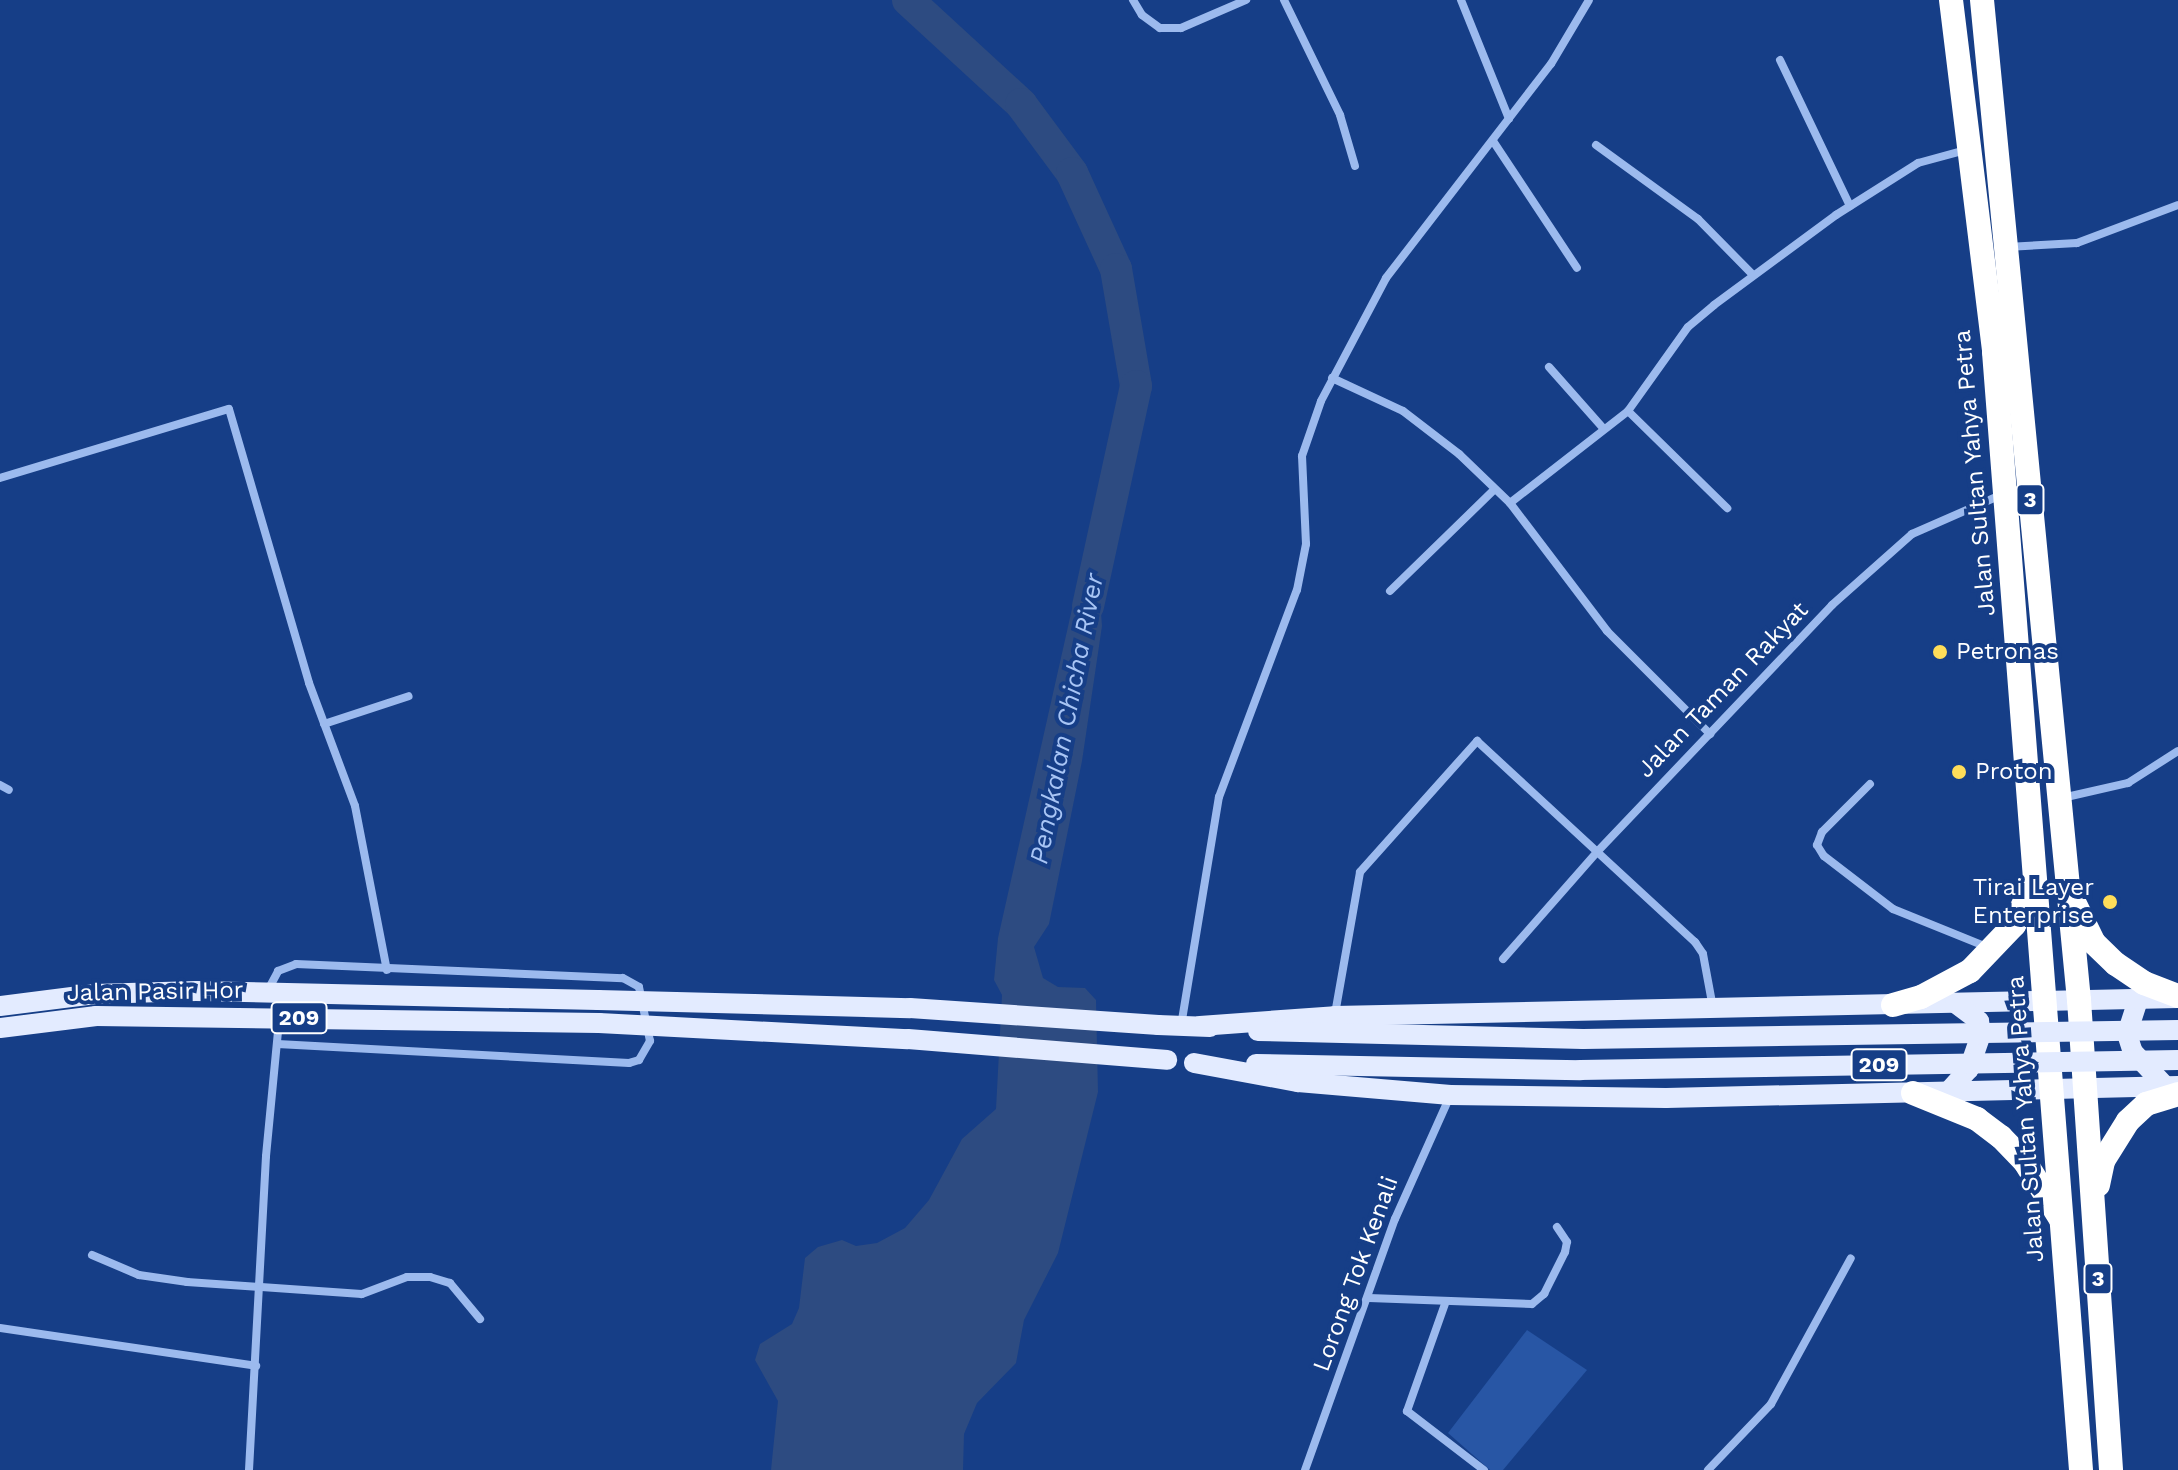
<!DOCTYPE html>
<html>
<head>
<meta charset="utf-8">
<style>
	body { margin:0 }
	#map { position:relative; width:2178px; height:1470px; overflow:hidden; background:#163e87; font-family:"Work Sans",sans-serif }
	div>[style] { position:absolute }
	.green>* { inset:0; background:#2856a5 }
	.water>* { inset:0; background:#2d4b81 }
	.stream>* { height:5px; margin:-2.5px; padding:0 2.5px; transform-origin:2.5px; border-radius:2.5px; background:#2d4b81 }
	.river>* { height:32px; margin:-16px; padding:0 16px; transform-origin:16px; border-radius:16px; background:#2d4b81 }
	.street>* { height:8px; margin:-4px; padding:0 4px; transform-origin:4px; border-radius:4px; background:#9cbaee }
	.primary>* { height:20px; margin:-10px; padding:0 10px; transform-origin:10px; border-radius:10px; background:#e3ebff }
	.highway>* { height:24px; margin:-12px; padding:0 12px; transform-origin:12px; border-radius:12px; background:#fff }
	.primary-bridge>* { height:20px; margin:-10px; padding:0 10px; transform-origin:10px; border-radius:10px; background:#e3ebff }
	.dots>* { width:22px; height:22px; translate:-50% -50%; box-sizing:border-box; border:4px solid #163e87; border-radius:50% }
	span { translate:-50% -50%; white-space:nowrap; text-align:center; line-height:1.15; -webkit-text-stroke:8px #163e87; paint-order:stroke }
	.shield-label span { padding:2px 6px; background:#163e87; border:2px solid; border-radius:6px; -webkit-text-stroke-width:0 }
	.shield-label { font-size:22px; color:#fff; font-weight:700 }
	.street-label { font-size:24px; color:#fff }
	.poi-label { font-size:24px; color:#fff }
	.left { translate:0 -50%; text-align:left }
	.right { translate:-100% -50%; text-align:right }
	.water-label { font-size:26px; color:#a8c5f5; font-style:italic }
</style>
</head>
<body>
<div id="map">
	<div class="green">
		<div style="clip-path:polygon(1527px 1330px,1587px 1370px,1503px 1470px,1490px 1470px,1448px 1433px)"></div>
	</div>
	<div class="water">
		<div style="clip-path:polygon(1097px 560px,1102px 626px,1082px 761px,1049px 924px,1034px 947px,1043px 978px,1058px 987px,1085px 988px,1096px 1000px,1098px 1092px,1058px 1253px,1024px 1320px,1016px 1363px,977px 1403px,964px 1434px,963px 1470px,771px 1470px,778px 1401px,755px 1360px,760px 1344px,792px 1324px,799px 1308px,805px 1258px,818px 1247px,842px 1240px,856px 1246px,877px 1243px,905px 1228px,929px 1200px,962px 1139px,996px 1109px,1002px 995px,994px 980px,998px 938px,1076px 591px)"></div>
	</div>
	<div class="stream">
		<div style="left:914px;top:6px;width:6px;rotate:-81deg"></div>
	</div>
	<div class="river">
		<div style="left:908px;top:0;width:154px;rotate:42.6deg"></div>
		<div style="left:1021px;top:104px;width:86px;rotate:53.5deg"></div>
		<div style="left:1072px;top:173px;width:106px;rotate:65.4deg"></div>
		<div style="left:1116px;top:269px;width:119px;rotate:80.3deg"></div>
		<div style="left:1136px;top:386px;width:225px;rotate:102.3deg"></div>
	</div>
	<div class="street">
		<div style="left:1133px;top:0;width:17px;rotate:59deg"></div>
		<div style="left:1142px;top:15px;width:22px;rotate:36deg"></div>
		<div style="left:1160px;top:28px;width:21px"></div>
		<div style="left:1181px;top:28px;width:71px;rotate:-23.3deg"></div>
		<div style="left:1284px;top:0;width:128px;rotate:64deg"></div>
		<div style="left:1340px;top:115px;width:53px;rotate:73.6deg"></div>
		<div style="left:1461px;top:0;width:128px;rotate:68deg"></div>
		<div style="left:1780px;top:60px;width:162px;rotate:64.4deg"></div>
		<div style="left:1493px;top:141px;width:152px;rotate:56.5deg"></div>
		<div style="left:1596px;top:145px;width:126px;rotate:36deg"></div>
		<div style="left:1698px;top:219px;width:78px;rotate:45.5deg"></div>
		<div style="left:2007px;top:247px;width:70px;rotate:-3.3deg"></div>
		<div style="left:2077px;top:243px;width:108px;rotate:-20.6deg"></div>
		<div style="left:1549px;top:367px;width:81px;rotate:48.5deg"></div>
		<div style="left:1332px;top:378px;width:78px;rotate:24.9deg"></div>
		<div style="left:1403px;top:411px;width:71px;rotate:37.5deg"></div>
		<div style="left:1459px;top:454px;width:71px;rotate:43.9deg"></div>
		<div style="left:1510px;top:503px;width:161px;rotate:52.8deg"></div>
		<div style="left:1607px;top:631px;width:146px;rotate:45deg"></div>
		<div style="left:1628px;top:411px;width:139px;rotate:44.4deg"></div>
		<div style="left:0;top:478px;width:239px;rotate:-16.8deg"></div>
		<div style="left:229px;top:409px;width:285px;rotate:73.7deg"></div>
		<div style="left:309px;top:683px;width:131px;rotate:69.5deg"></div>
		<div style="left:355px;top:806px;width:167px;rotate:79deg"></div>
		<div style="left:1510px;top:503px;width:150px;rotate:-37.9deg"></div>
		<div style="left:1628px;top:411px;width:103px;rotate:-54.5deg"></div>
		<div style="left:1688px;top:327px;width:34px;rotate:-40deg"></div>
		<div style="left:1714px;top:305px;width:152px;rotate:-36.4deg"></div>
		<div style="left:1836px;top:215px;width:97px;rotate:-32.4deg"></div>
		<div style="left:1918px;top:163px;width:50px;rotate:-15.2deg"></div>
		<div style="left:1390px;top:591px;width:146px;rotate:-44.2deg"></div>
		<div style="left:324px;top:724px;width:89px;rotate:-18.2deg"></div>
		<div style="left:1870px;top:784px;width:68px;rotate:135deg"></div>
		<div style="left:1822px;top:832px;width:14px;rotate:111deg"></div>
		<div style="left:1817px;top:845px;width:13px;rotate:58deg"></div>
		<div style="left:1824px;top:856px;width:87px;rotate:37.5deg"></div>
		<div style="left:1893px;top:909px;width:101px;rotate:22deg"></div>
		<div style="left:0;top:785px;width:10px;rotate:29deg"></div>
		<div style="left:2062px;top:798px;width:68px;rotate:-12.8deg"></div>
		<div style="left:2128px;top:783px;width:59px;rotate:-32.6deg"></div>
		<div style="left:1503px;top:959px;width:142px;rotate:-48.7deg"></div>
		<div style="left:1597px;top:852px;width:341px;rotate:-46.4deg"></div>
		<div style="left:1832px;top:605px;width:107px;rotate:-41.6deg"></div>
		<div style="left:1912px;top:534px;width:97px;rotate:-23.7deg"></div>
		<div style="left:267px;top:992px;width:24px;rotate:-62deg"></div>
		<div style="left:278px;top:971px;width:19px;rotate:-21deg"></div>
		<div style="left:296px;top:964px;width:327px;rotate:2.5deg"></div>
		<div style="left:623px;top:978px;width:18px;rotate:29deg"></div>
		<div style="left:639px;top:987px;width:55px;rotate:78.5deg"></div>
		<div style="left:650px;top:1041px;width:22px;rotate:120deg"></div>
		<div style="left:639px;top:1060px;width:10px;rotate:163deg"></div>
		<div style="left:629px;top:1063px;width:352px;rotate:-176.9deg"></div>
		<div style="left:1335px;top:1014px;width:144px;rotate:-80deg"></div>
		<div style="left:1360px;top:872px;width:176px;rotate:-48.2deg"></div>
		<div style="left:1477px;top:741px;width:297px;rotate:42.7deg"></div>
		<div style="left:1695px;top:942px;width:14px;rotate:56deg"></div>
		<div style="left:1703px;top:954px;width:55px;rotate:79.5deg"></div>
		<div style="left:1181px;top:1026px;width:232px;rotate:-80.6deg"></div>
		<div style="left:1219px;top:797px;width:221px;rotate:-69.4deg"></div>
		<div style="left:1297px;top:590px;width:47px;rotate:-78.9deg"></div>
		<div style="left:1306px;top:544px;width:88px;rotate:-92.6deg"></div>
		<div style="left:1302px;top:456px;width:58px;rotate:-70.9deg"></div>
		<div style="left:1321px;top:401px;width:139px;rotate:-62.1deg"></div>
		<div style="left:1386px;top:278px;width:270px;rotate:-52.4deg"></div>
		<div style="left:1551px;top:64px;width:74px;rotate:-59.3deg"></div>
		<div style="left:92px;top:1255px;width:51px;rotate:23.1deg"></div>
		<div style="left:139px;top:1275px;width:49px;rotate:8.3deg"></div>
		<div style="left:187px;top:1282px;width:175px;rotate:3.9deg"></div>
		<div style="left:362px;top:1294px;width:48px;rotate:-20.7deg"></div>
		<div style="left:407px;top:1277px;width:23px"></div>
		<div style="left:430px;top:1277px;width:21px;rotate:17deg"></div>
		<div style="left:450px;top:1283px;width:47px;rotate:50.2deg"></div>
		<div style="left:1369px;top:1298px;width:163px;rotate:2.1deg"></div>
		<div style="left:1532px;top:1304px;width:16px;rotate:-40deg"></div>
		<div style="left:1544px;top:1294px;width:47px;rotate:-63.4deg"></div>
		<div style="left:1565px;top:1252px;width:10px;rotate:-79deg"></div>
		<div style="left:1567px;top:1242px;width:18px;rotate:-124deg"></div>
		<div style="left:1446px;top:1301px;width:117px;rotate:109.5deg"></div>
		<div style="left:1407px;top:1411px;width:97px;rotate:37.5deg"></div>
		<div style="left:0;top:1328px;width:259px;rotate:8.4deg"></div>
		<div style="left:249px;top:1470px;width:314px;rotate:-86.9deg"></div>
		<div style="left:266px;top:1156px;width:137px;rotate:-84.5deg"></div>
		<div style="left:1305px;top:1470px;width:267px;rotate:-70.3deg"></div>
		<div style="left:1395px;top:1219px;width:133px;rotate:-65.9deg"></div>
		<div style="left:1708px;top:1470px;width:91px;rotate:-46.3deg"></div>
		<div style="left:1771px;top:1404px;width:166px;rotate:-61.3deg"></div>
	</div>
	<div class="primary">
		<div style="left:2138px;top:1000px;width:36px;rotate:108deg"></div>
		<div style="left:2127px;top:1034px;width:19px;rotate:72deg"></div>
		<div style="left:2133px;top:1052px;width:47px;rotate:46.7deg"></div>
		<div style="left:0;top:1006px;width:96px;rotate:-7.2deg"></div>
		<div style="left:95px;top:994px;width:101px;rotate:-1.7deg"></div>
		<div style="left:196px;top:991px;width:402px;rotate:1.3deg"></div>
		<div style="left:1158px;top:1025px;width:52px;rotate:2.2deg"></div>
		<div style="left:1200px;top:1026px;width:135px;rotate:-4.2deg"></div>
		<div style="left:1335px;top:1016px;width:843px;rotate:-1.22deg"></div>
		<div style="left:0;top:1028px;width:97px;rotate:-7.1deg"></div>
		<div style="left:96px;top:1016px;width:503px;rotate:0.8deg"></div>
		<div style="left:1258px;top:1031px;width:325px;rotate:1.4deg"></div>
		<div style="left:1194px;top:1063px;width:106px;rotate:10.4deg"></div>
		<div style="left:1298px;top:1082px;width:153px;rotate:4.9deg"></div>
		<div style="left:1450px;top:1095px;width:216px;rotate:0.8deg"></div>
		<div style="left:1666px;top:1098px;width:512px;rotate:-1.34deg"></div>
		<div style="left:1256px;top:1064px;width:324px;rotate:1.1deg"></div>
		<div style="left:1948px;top:1092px;width:31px;rotate:-48deg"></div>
		<div style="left:1969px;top:1069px;width:36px;rotate:-71deg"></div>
		<div style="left:1981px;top:1035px;width:14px;rotate:-98deg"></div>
		<div style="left:1979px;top:1021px;width:30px;rotate:-143deg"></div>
	</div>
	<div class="highway">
		<div style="left:1951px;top:0;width:355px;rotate:83deg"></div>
		<div style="left:1994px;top:352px;width:1121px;rotate:85.55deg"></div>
		<div style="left:1982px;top:0;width:1005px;rotate:84.46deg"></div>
		<div style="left:2079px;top:1000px;width:471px;rotate:86.1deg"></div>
		<div style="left:2075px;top:904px;width:43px;rotate:64deg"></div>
		<div style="left:2094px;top:943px;width:30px;rotate:44deg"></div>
		<div style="left:2116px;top:964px;width:34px;rotate:34deg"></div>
		<div style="left:2144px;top:983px;width:36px;rotate:21deg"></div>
		<div style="left:1893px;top:1005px;width:29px;rotate:-16deg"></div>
		<div style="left:1921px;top:997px;width:55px;rotate:-28deg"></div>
		<div style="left:1970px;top:971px;width:64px;rotate:-46.3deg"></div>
		<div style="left:2014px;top:925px;width:48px;rotate:-65.6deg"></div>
		<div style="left:1913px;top:1093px;width:69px;rotate:22.1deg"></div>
		<div style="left:1977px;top:1119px;width:30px;rotate:37deg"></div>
		<div style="left:2001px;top:1137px;width:35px;rotate:46deg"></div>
		<div style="left:2025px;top:1162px;width:66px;rotate:58deg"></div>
		<div style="left:2098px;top:1185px;width:25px;rotate:-78deg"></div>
		<div style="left:2103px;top:1161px;width:47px;rotate:-58deg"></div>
		<div style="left:2128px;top:1121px;width:25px;rotate:-43deg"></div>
		<div style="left:2146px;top:1104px;width:34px;rotate:-17deg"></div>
	</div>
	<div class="primary-bridge">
		<div style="left:598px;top:1000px;width:312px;rotate:1.5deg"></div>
		<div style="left:910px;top:1008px;width:249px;rotate:3.9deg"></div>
		<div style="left:599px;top:1023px;width:309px;rotate:3deg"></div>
		<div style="left:908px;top:1039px;width:260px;rotate:4.6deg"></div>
		<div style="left:1583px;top:1039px;width:595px;rotate:-0.87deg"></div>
		<div style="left:1580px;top:1070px;width:598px;rotate:-0.96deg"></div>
	</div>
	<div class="dots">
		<div style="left:1940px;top:652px;background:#ffdd59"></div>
		<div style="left:1959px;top:772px;background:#ffdd59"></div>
		<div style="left:2110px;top:902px;background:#ffdd59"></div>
	</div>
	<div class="shield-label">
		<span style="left:2030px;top:500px">3</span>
		<span style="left:299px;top:1018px">209</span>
		<span style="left:1879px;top:1065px">209</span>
		<span style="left:2098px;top:1279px">3</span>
	</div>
	<div class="street-label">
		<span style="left:1975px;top:473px;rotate:-95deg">Jalan Sultan Yahya Petra</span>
		<span style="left:1723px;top:690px;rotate:-46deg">Jalan Taman Rakyat</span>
		<span style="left:155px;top:992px;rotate:-1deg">Jalan Pasir Hor</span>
		<span style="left:2026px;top:1119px;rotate:-94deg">Jalan Sultan Yahya Petra</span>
		<span style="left:1356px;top:1274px;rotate:-70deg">Lorong Tok Kenali</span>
	</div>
	<div class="poi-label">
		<span class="left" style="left:1956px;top:652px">Petronas</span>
		<span class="left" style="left:1975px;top:772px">Proton</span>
		<span class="right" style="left:2094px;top:902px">Tirai Layer<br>Enterprise</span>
	</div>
	<div class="water-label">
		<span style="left:1067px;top:719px;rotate:-79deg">Pengkalan Chicha River</span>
	</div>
</div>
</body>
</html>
